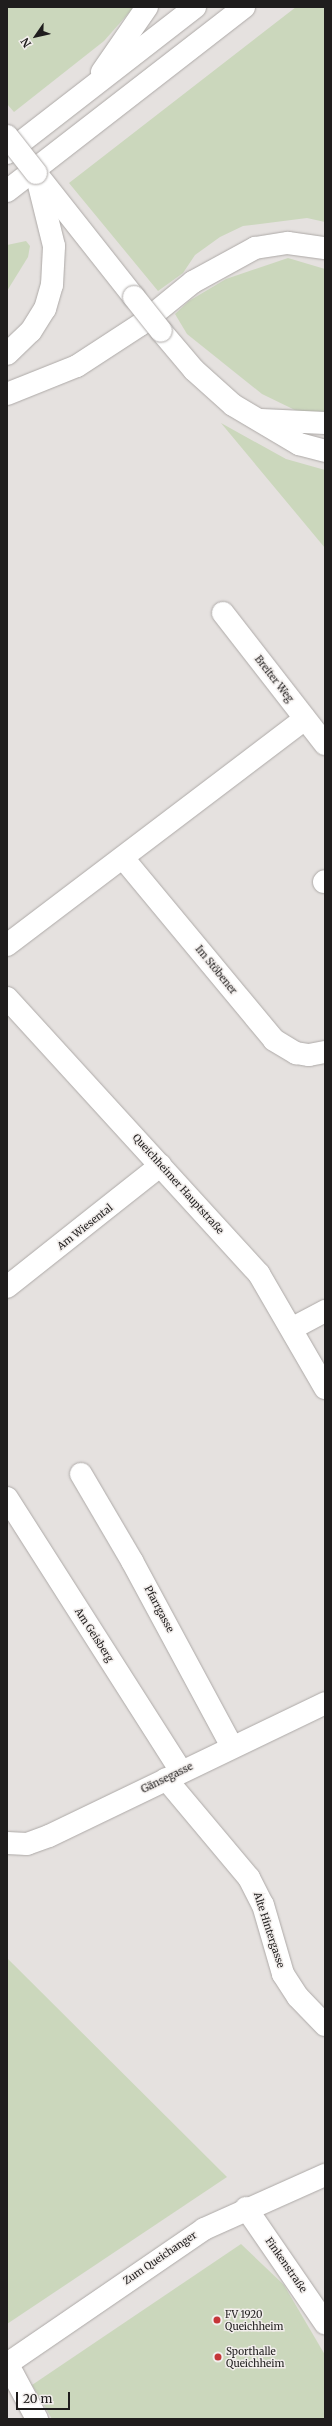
<!DOCTYPE html>
<html>
<head>
<meta charset="utf-8">
<style>
	body { margin:0 }
	#map { position:relative; width:332px; height:2426px; overflow:hidden; background:#e5e1df; font-family:Merriweather,serif }
	div>[style] { position:absolute }
	.green>* { inset:0; background:#cbd7bc }
	.roads { filter:drop-shadow(0 0 1px #ada9a7) drop-shadow(0 0 1px #ada9a7) }
	.minor>* { height:22px; margin:-11px; padding:0 11px; transform-origin:11px; border-radius:11px; background:#fff }
	.major>* { height:22px; margin:-11px; padding:0 11px; transform-origin:11px; border-radius:11px; background:#fff }
	.highway>* { height:22px; margin:-11px; padding:0 11px; transform-origin:11px; border-radius:11px; background:#fff }
	.bridges { filter:drop-shadow(0 0 1px #ada9a7) drop-shadow(0 0 1px #ada9a7) }
	.major-bridge>* { height:22px; margin:-11px; padding:0 11px; transform-origin:11px; border-radius:11px; background:#fff }
	.dots>* { width:11px; height:11px; translate:-50% -50%; box-sizing:border-box; border:2px solid #f2eeec; border-radius:50% }
	span { translate:-50% -50%; white-space:nowrap; text-align:center; line-height:1.15; -webkit-text-stroke:3px #f2eeec; paint-order:stroke }
	.street-label { font-size:10px; color:#1f1d1d }
	.poi-label { font-size:10px; color:#1f1d1d }
	.left { translate:0 -50%; text-align:left }
	.frame { position:absolute; inset:0; border:8px solid #1f1d1d; pointer-events:none }
	.north { position:absolute; left:16px; top:16px; width:40px; height:40px; -webkit-text-stroke:3px #f2eeec; paint-order:stroke; rotate:236deg; font-size:11px; font-weight:700; line-height:16px; text-align:center; color:#1f1d1d }
	.north::after { content:''; display:block; margin:auto; width:14px; height:18px; background:#1f1d1d; clip-path:polygon(50% 0,100% 100%,50% 72%,0 100%) }
	.scale { position:absolute; left:16px; top:2392px; width:54px; height:18px; box-sizing:border-box; border:2px solid #1f1d1d; border-top:0; padding-left:5px; font-size:12px; line-height:14px; white-space:nowrap; color:#1f1d1d; -webkit-text-stroke:3px #f2eeec; paint-order:stroke }
</style>
</head>
<body>
<div id="map">
	<div class="green">
		<div style="clip-path:polygon(7px 7px,134px 7px,104px 41px,14px 112px,7px 104px)"></div>
		<div style="clip-path:polygon(296px 7px,325px 7px,325px 222px,307px 218px,243px 226px,220px 237px,195px 255px,183px 273px,158px 291px,69px 183px)"></div>
		<div style="clip-path:polygon(26px 241px,30px 246px,28px 257px,7px 291px,7px 245px)"></div>
		<div style="clip-path:polygon(288px 258px,325px 269px,325px 417px,297px 411px,262px 394px,187px 334px,175px 314px,189px 301px,226px 279px)"></div>
		<div style="clip-path:polygon(221px 423px,286px 459px,325px 470px,325px 548px)"></div>
		<div style="clip-path:polygon(7px 1958px,227px 2177px,7px 2324px)"></div>
		<div style="clip-path:polygon(241px 2244px,284px 2285px,325px 2355px,325px 2419px,52px 2419px,32px 2385px)"></div>
	</div>
	<div class="roads">
		<div class="minor">
			<div style="left:7px;top:354px;width:33px;rotate:-44deg"></div>
			<div style="left:31px;top:331px;width:26px;rotate:-58deg"></div>
			<div style="left:45px;top:309px;width:25px;rotate:-74deg"></div>
			<div style="left:52px;top:285px;width:39px;rotate:-87deg"></div>
			<div style="left:54px;top:246px;width:75px;rotate:-103.9deg"></div>
			<div style="left:7px;top:394px;width:75px;rotate:-21.8deg"></div>
			<div style="left:77px;top:366px;width:75px;rotate:-33.1deg"></div>
			<div style="left:140px;top:325px;width:68px;rotate:-39.1deg"></div>
			<div style="left:193px;top:282px;width:71px;rotate:-28.7deg"></div>
			<div style="left:255px;top:248px;width:33px;rotate:-9deg"></div>
			<div style="left:288px;top:243px;width:37px;rotate:8deg"></div>
			<div style="left:223px;top:613px;width:166px;rotate:52.1deg"></div>
			<div style="left:123px;top:858px;width:236px;rotate:50.3deg"></div>
			<div style="left:274px;top:1040px;width:26px;rotate:31deg"></div>
			<div style="left:296px;top:1053px;width:13px;rotate:9deg"></div>
			<div style="left:309px;top:1055px;width:16px;rotate:-11deg"></div>
			<div style="left:324px;top:882px;width:1px;rotate:-45deg"></div>
			<div style="left:7px;top:945px;width:374px;rotate:-37.2deg"></div>
			<div style="left:7px;top:998px;width:374px;rotate:47.6deg"></div>
			<div style="left:259px;top:1274px;width:132px;rotate:59.9deg"></div>
			<div style="left:7px;top:1287px;width:196px;rotate:-38.4deg"></div>
			<div style="left:293px;top:1328px;width:36px;rotate:-28deg"></div>
			<div style="left:81px;top:1474px;width:101px;rotate:59.6deg"></div>
			<div style="left:132px;top:1561px;width:211px;rotate:61.7deg"></div>
			<div style="left:7px;top:1498px;width:324px;rotate:57.5deg"></div>
			<div style="left:166px;top:1779px;width:129px;rotate:50deg"></div>
			<div style="left:249px;top:1878px;width:30px;rotate:63deg"></div>
			<div style="left:263px;top:1905px;width:72px;rotate:73.8deg"></div>
			<div style="left:283px;top:1974px;width:27px;rotate:57deg"></div>
			<div style="left:298px;top:1997px;width:39px;rotate:46deg"></div>
			<div style="left:7px;top:1843px;width:20px;rotate:3deg"></div>
			<div style="left:27px;top:1844px;width:23px;rotate:-20deg"></div>
			<div style="left:49px;top:1836px;width:306px;rotate:-25.7deg"></div>
			<div style="left:246px;top:2208px;width:140px;rotate:55.5deg"></div>
			<div style="left:7px;top:2363px;width:64px;rotate:61.8deg"></div>
			<div style="left:7px;top:2364px;width:239px;rotate:-34.4deg"></div>
			<div style="left:204px;top:2229px;width:133px;rotate:-24.1deg"></div>
		</div>
		<div class="major">
			<div style="left:36px;top:173px;width:158px;rotate:51.7deg"></div>
			<div style="left:161px;top:331px;width:51px;rotate:49.8deg"></div>
			<div style="left:194px;top:370px;width:52px;rotate:41.9deg"></div>
			<div style="left:233px;top:405px;width:77px;rotate:30.6deg"></div>
			<div style="left:299px;top:444px;width:27px;rotate:15deg"></div>
			<div style="left:261px;top:420px;width:64px;rotate:2.7deg"></div>
		</div>
		<div class="highway">
			<div style="left:102px;top:72px;width:79px;rotate:-55.3deg"></div>
			<div style="left:7px;top:153px;width:238px;rotate:-37.8deg"></div>
			<div style="left:7px;top:191px;width:300px;rotate:-37.8deg"></div>
		</div>
	</div>
	<div class="bridges">
		<div class="major-bridge">
			<div style="left:7px;top:136px;width:47px;rotate:51.9deg"></div>
			<div style="left:134px;top:297px;width:43px;rotate:51.5deg"></div>
		</div>
	</div>
	<div class="dots">
		<div style="left:217px;top:2320px;background:#c53638"></div>
		<div style="left:218px;top:2357px;background:#c53638"></div>
	</div>
	<div class="street-label">
		<span style="left:274px;top:679px;rotate:52deg">Breiter Weg</span>
		<span style="left:216px;top:970px;rotate:51deg">Im Stöbener</span>
		<span style="left:178px;top:1184px;rotate:48deg">Queichheimer Hauptstraße</span>
		<span style="left:85px;top:1227px;rotate:-38deg">Am Wiesental</span>
		<span style="left:159px;top:1609px;rotate:62deg">Pfarrgasse</span>
		<span style="left:94px;top:1635px;rotate:57deg">Am Geisberg</span>
		<span style="left:167px;top:1778px;rotate:-26deg">Gänsegasse</span>
		<span style="left:269px;top:1930px;rotate:72deg">Alte Hintergasse</span>
		<span style="left:160px;top:2258px;rotate:-34deg">Zum Queichanger</span>
		<span style="left:286px;top:2265px;rotate:55deg">Finkenstraße</span>
	</div>
	<div class="poi-label">
		<span class="left" style="left:225px;top:2320px">FV 1920<br>Queichheim</span>
		<span class="left" style="left:226px;top:2357px">Sporthalle<br>Queichheim</span>
	</div>
	<div class="frame"></div>
	<div class="north">N</div>
	<div class="scale">20 m</div>
</div>
</body>
</html>
